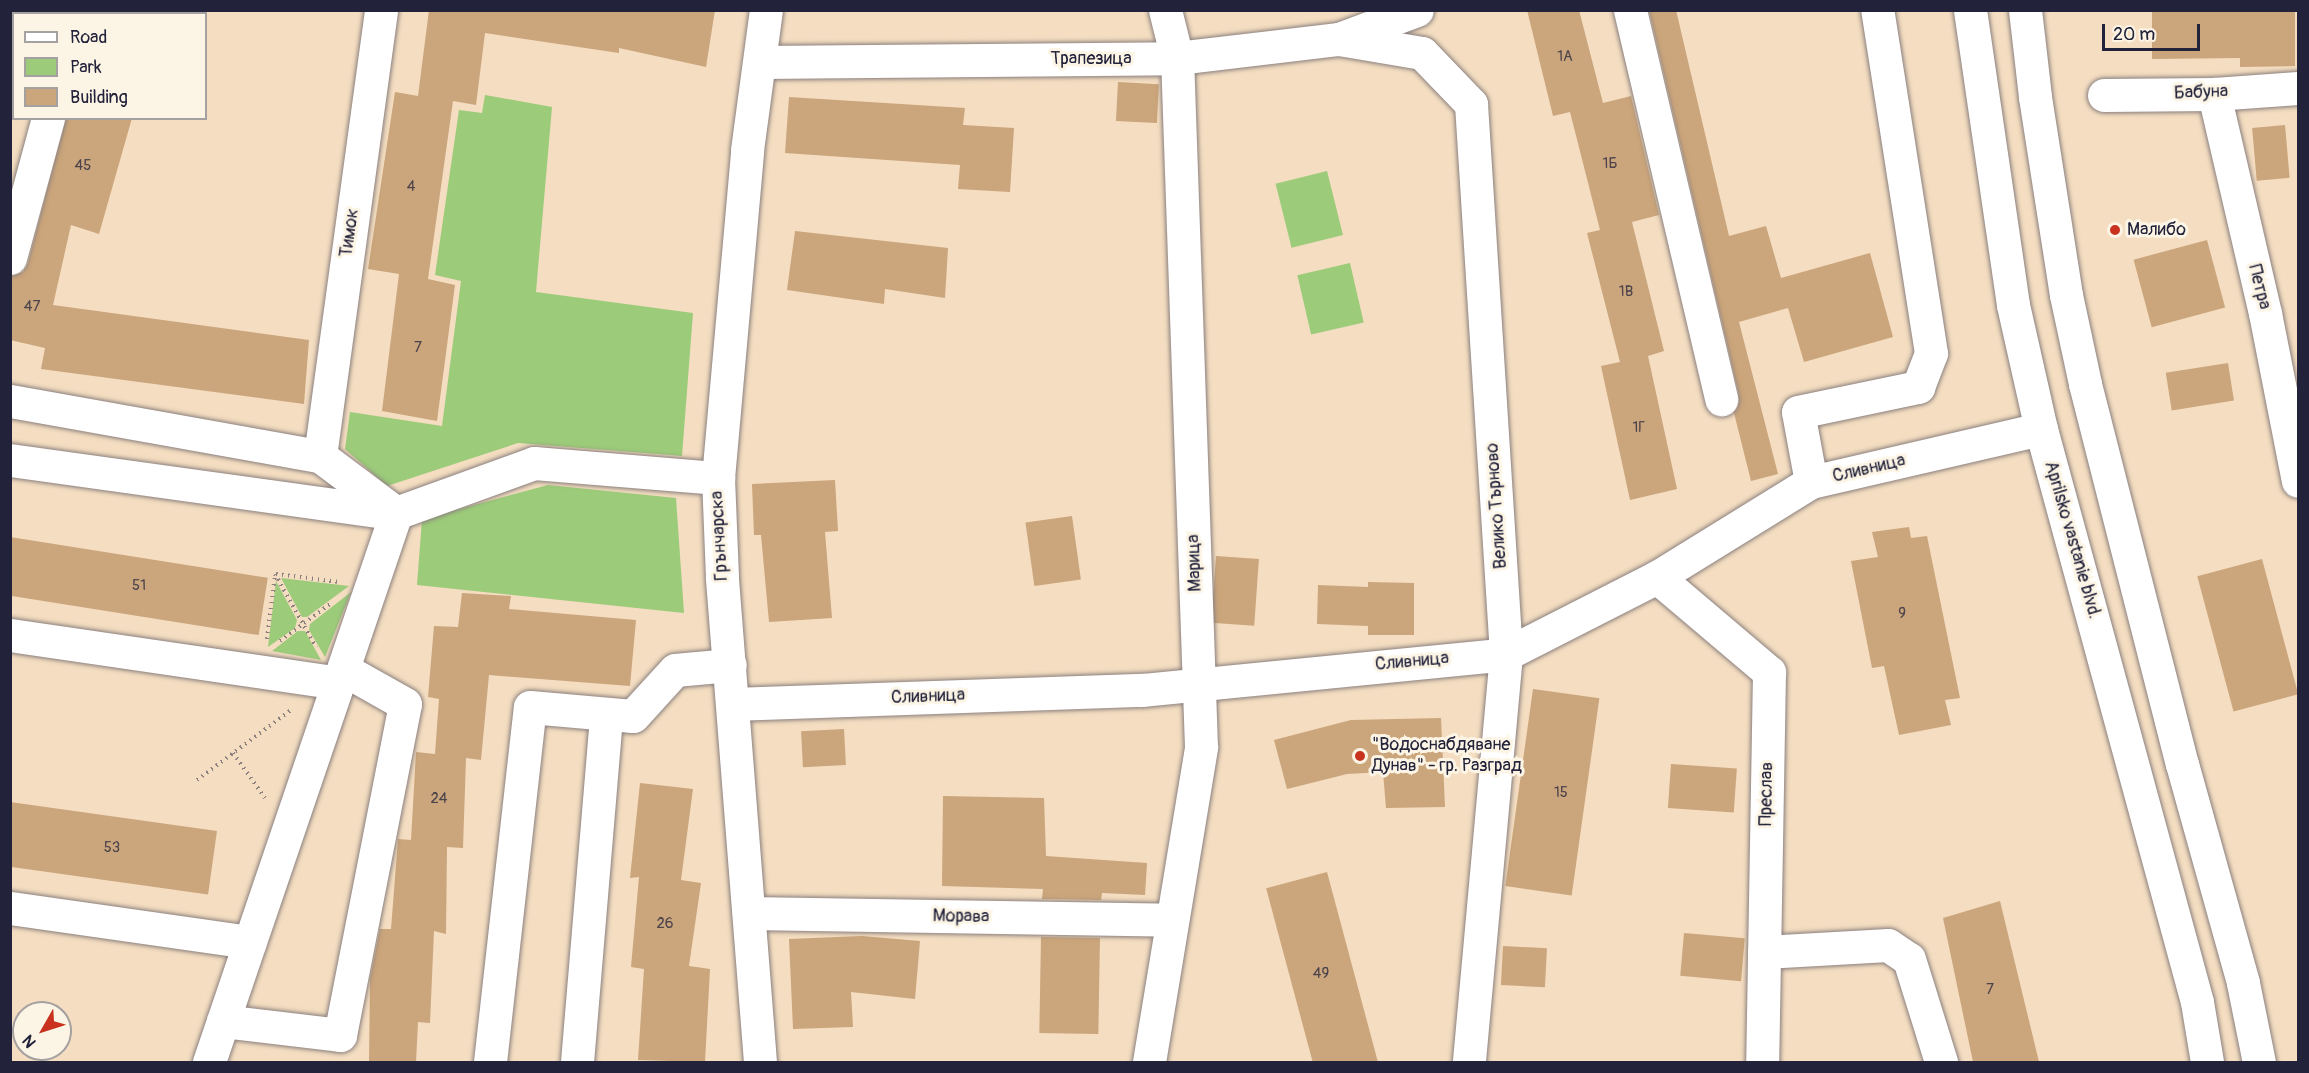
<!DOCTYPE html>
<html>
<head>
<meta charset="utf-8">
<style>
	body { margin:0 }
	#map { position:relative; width:2309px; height:1073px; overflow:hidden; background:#f4ddc1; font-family:Pangolin,sans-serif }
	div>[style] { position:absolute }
	.green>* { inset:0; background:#9ccb7a; transform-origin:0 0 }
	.building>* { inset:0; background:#cba57b; transform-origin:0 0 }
	.path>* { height:4px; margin-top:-2px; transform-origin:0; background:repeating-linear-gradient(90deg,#8b807e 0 1.5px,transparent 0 6px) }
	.roads { filter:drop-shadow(0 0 2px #8b807e) drop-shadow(0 0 2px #8b807e) }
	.minor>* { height:33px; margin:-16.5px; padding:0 16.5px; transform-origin:16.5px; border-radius:16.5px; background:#fff }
	.dots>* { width:16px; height:16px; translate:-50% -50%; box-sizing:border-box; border:3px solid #fcf5e5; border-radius:50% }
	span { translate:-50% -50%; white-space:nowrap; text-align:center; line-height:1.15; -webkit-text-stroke:6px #fcf5e5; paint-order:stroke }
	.number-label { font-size:15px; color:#4c434b }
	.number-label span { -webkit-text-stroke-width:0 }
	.street-label { font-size:18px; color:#22223b }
	.poi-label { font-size:18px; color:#22223b }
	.left { translate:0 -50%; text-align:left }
	.frame { position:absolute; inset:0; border:12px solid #22223b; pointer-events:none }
	.legend { position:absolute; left:12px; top:12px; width:195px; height:108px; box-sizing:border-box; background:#fcf5e5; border:2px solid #a5a1a1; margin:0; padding:8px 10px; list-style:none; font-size:18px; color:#22223b }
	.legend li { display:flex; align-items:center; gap:12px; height:30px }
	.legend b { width:30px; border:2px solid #a5a1a1 }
	.north { position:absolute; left:12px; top:1001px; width:60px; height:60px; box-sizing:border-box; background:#fcf5e5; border:2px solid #a5a1a1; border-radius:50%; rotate:231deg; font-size:16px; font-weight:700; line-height:24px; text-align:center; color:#22223b }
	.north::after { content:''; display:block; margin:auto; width:21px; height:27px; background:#c8321e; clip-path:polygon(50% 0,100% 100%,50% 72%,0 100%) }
	.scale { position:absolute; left:2102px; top:24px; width:98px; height:27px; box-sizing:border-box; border:3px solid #22223b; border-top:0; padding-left:8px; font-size:18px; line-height:21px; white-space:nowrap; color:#22223b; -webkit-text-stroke:4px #fcf5e5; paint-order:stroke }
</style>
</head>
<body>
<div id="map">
	<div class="green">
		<div style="clip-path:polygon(485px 95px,552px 107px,536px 292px,693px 313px,682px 456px,518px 443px,387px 486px,345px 449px,350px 412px,442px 426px,461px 281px,435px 275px,459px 110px,482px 113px)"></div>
		<div style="left:1327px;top:171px;width:66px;height:53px;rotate:76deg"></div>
		<div style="left:1350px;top:263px;width:61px;height:54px;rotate:77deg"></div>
		<div style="clip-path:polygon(548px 485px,676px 498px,684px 613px,417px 585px,422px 519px)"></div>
		<div style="clip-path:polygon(281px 578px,349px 586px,307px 617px,302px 617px)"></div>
		<div style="clip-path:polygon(276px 581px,297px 620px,295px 628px,268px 647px)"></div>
		<div style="clip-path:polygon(351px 592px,325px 657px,309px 630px,310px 624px)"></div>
		<div style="clip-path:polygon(298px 631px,305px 631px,321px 660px,272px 651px)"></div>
	</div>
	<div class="building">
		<div style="clip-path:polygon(429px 10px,715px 10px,706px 67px,619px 48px,619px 53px,485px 33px,476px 105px,453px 101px,428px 279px,455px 285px,437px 421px,382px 411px,399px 274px,368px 269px,395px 92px,418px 96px)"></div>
		<div style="clip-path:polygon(1527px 10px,1579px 10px,1603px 103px,1631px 96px,1659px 215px,1632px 222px,1664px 351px,1648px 356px,1677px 489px,1630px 500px,1601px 366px,1620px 362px,1587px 233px,1600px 230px,1570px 112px,1553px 116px)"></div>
		<div style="clip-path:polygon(1649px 10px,1676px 10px,1729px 236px,1766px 226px,1781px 278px,1870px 253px,1893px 337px,1804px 362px,1788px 308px,1739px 322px,1778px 474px,1751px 481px,1734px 413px,1739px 395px)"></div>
		<div style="clip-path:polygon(2295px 10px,2295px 66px,2240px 67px,2240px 58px,2152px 59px,2152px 11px)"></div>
		<div style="left:1118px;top:82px;width:41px;height:39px;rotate:3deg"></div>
		<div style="clip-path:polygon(789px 97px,965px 108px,963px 125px,1014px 128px,1010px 192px,958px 189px,960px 165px,785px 153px)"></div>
		<div style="clip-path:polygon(66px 118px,132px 118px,99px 234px,71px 225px,53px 305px,309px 340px,304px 404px,41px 369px,45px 348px,10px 340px,10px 276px,23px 272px,28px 263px)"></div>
		<div style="left:2285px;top:125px;width:53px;height:33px;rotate:85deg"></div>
		<div style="clip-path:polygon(795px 231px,948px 248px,945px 298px,885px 289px,884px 304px,787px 290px)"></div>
		<div style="left:2207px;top:240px;width:70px;height:76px;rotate:75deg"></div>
		<div style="left:2228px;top:363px;width:38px;height:63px;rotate:81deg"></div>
		<div style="clip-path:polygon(835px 480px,838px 531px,825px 532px,832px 618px,769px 622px,761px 535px,754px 535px,752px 484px)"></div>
		<div style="left:1072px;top:516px;width:64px;height:47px;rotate:82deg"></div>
		<div style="clip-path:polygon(1909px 527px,1911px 538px,1927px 536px,1960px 698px,1945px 700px,1951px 725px,1899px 735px,1884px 666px,1872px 668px,1851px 561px,1878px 557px,1872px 532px)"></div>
		<div style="left:10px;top:537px;width:261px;height:58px;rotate:9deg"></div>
		<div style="left:1216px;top:556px;width:43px;height:67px;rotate:4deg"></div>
		<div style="left:2262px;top:559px;width:140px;height:67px;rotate:75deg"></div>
		<div style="clip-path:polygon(1368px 582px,1414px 583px,1414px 635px,1368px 635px,1368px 626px,1317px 624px,1318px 585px,1368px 587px)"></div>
		<div style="clip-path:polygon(462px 593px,511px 596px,509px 609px,636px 620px,630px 686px,489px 675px,481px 760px,466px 758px,463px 848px,447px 847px,446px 934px,434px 931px,430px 1023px,418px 1022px,416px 1062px,369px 1062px,370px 979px,380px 929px,391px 929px,398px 839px,411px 840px,416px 752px,435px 754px,439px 699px,428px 697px,434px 626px,458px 627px)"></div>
		<div style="left:1533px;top:689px;width:67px;height:199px;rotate:8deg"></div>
		<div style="clip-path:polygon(1441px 718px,1445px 807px,1386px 808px,1383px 772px,1347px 774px,1287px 789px,1274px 740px,1351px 720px)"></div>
		<div style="left:844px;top:729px;width:36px;height:43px;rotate:87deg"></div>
		<div style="left:1671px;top:764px;width:66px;height:44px;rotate:4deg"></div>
		<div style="clip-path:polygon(640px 783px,693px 789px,681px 880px,701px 883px,689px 966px,710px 969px,705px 1062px,638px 1060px,644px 969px,631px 967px,639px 877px,630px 878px)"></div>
		<div style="clip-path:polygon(943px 796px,1044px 798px,1046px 856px,1147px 863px,1145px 895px,1102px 893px,1101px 900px,1042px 899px,1043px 889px,942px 886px)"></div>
		<div style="left:10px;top:802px;width:209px;height:64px;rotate:8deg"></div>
		<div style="left:1327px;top:872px;width:196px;height:63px;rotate:75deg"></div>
		<div style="clip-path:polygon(2000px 901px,2039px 1062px,1973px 1062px,1943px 918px)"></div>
		<div style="left:1684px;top:933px;width:61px;height:43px;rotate:5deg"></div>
		<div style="clip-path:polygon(862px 936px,920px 941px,915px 999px,851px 992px,853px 1027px,793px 1029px,789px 939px)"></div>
		<div style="left:1041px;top:937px;width:59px;height:96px;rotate:1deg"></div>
		<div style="left:1503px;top:946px;width:44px;height:39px;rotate:3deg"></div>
	</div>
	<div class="path">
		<div style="left:275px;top:574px;width:84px;rotate:60.7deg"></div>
		<div style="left:276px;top:574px;width:64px;rotate:7.1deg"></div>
		<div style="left:267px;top:639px;width:64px;rotate:-82.9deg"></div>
		<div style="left:280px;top:641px;width:62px;rotate:-36.5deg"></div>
		<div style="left:233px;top:753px;width:55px;rotate:54.6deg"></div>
		<div style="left:197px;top:780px;width:117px;rotate:-36.7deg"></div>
	</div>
	<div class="roads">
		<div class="minor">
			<div style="left:1630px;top:10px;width:400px;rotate:76.8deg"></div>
			<div style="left:1970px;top:10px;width:298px;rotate:81.7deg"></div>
			<div style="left:2013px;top:305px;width:127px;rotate:77.3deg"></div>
			<div style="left:2041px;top:429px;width:594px;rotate:74.77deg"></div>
			<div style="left:2197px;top:1002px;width:61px;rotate:80.5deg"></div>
			<div style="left:2025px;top:10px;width:88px;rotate:83.4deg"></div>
			<div style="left:2035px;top:97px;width:200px;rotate:81.1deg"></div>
			<div style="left:2066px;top:295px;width:91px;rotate:77.9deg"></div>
			<div style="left:2085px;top:384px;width:392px;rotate:75.7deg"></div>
			<div style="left:2182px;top:764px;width:227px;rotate:74.4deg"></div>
			<div style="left:2243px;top:983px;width:81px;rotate:78.6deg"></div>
			<div style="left:76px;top:14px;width:4px;rotate:-76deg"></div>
			<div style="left:1339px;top:39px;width:84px;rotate:9.6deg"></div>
			<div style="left:1422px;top:53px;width:71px;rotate:46.1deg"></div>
			<div style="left:1471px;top:104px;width:551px;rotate:86.36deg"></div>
			<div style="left:1506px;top:654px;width:410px;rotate:95.2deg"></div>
			<div style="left:760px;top:62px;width:417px;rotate:-0.5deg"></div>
			<div style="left:1177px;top:58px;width:163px;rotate:-6.7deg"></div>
			<div style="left:1339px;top:39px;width:83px;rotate:-20.4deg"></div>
			<div style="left:2214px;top:94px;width:225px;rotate:76.9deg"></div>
			<div style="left:2265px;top:313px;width:171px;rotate:78.9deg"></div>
			<div style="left:2104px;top:95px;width:110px;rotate:-0.5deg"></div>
			<div style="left:2214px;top:94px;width:84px;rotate:-4.1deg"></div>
			<div style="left:10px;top:258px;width:145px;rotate:-74.8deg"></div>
			<div style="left:10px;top:401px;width:315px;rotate:10.1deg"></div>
			<div style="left:320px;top:456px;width:95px;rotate:36.9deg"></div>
			<div style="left:320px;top:456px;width:450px;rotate:-82.2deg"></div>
			<div style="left:10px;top:460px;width:388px;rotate:7.9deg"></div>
			<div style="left:1811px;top:482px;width:71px;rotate:-100.5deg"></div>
			<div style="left:1798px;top:412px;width:123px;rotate:-11.8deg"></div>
			<div style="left:1918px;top:387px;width:36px;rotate:-69deg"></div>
			<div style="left:1931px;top:353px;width:347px;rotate:-98.9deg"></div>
			<div style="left:1657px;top:577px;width:147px;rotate:40.3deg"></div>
			<div style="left:1769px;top:672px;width:390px;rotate:91deg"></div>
			<div style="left:10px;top:635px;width:331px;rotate:8.3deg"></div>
			<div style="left:734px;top:704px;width:408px;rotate:-2deg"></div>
			<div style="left:1142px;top:690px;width:366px;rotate:-5.6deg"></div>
			<div style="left:1506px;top:654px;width:169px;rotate:-27deg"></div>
			<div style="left:1657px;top:577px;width:181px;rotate:-31.7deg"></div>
			<div style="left:1811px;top:482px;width:236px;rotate:-13deg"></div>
			<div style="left:10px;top:908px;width:242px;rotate:8.1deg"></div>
			<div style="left:749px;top:913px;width:423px;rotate:0.9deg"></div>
			<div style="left:1764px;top:952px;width:124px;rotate:-3.2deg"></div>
			<div style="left:1888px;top:945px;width:25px;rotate:34deg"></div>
			<div style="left:1909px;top:959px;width:108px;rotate:72.7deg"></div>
			<div style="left:223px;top:1021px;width:118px;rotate:6.8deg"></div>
			<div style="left:340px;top:1035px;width:337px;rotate:-78.9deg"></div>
			<div style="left:405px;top:704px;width:71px;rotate:-150.6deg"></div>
			<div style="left:209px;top:1062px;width:580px;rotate:-71.19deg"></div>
			<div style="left:396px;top:513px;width:147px;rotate:-19.9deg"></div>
			<div style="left:534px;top:463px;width:185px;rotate:4.7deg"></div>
			<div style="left:490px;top:1062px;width:357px;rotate:-83.6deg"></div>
			<div style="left:530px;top:707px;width:103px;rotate:5deg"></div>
			<div style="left:633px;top:716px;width:62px;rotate:-47.6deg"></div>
			<div style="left:675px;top:670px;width:55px;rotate:-5.2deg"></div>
			<div style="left:577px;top:1062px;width:349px;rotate:-85.2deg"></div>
			<div style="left:760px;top:1062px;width:486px;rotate:-94.5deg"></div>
			<div style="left:722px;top:577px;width:99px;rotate:-92.3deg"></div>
			<div style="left:718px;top:478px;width:329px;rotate:-84.9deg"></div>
			<div style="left:747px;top:150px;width:141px;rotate:-82.3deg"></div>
			<div style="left:1149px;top:1062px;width:319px;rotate:-80.6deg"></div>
			<div style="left:1201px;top:747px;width:689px;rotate:-91.99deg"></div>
			<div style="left:1177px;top:58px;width:49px;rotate:-104deg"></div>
		</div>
	</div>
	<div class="dots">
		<div style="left:2115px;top:230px;background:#c8321e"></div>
		<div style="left:1360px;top:756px;background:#c8321e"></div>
	</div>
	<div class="number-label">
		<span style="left:1565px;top:57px">1А</span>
		<span style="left:1610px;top:164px">1Б</span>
		<span style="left:83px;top:166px">45</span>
		<span style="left:411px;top:187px">4</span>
		<span style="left:1626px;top:292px">1В</span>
		<span style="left:32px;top:307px">47</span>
		<span style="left:418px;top:348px">7</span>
		<span style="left:1639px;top:428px">1Г</span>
		<span style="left:139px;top:586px">51</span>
		<span style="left:1902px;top:614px">9</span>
		<span style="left:1561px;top:793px">15</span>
		<span style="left:439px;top:799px">24</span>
		<span style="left:112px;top:848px">53</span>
		<span style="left:665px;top:924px">26</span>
		<span style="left:1321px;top:974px">49</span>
		<span style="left:1990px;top:990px">7</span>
	</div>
	<div class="street-label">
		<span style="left:1091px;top:59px">Трапезица</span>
		<span style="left:2201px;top:93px;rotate:-2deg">Бабуна</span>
		<span style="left:350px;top:233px;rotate:-82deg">Тимок</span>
		<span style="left:2259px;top:287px;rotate:76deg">Петра</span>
		<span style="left:1869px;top:469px;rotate:-13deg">Сливница</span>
		<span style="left:1497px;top:506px;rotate:-94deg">Велико Търново</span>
		<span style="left:720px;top:536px;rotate:-93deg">Грънчарска</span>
		<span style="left:2072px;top:540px;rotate:74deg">Aprilsko vastanie blvd.</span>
		<span style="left:1195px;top:563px;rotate:-92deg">Марица</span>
		<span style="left:1412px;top:662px;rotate:-5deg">Сливница</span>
		<span style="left:928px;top:697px;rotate:-2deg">Сливница</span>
		<span style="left:1767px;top:794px;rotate:-89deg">Преслав</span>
		<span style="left:961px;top:917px;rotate:1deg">Морава</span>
	</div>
	<div class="poi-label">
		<span class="left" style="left:2127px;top:230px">Малибо</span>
		<span class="left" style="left:1372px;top:756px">"Водоснабдяване<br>Дунав" - гр. Разград</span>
	</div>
	<div class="frame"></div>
	<ul class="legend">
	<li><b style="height:8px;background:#fff"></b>Road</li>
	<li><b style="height:16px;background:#9ccb7a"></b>Park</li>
	<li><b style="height:16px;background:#cba57b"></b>Building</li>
	</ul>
	<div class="north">N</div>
	<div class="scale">20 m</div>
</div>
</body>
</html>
